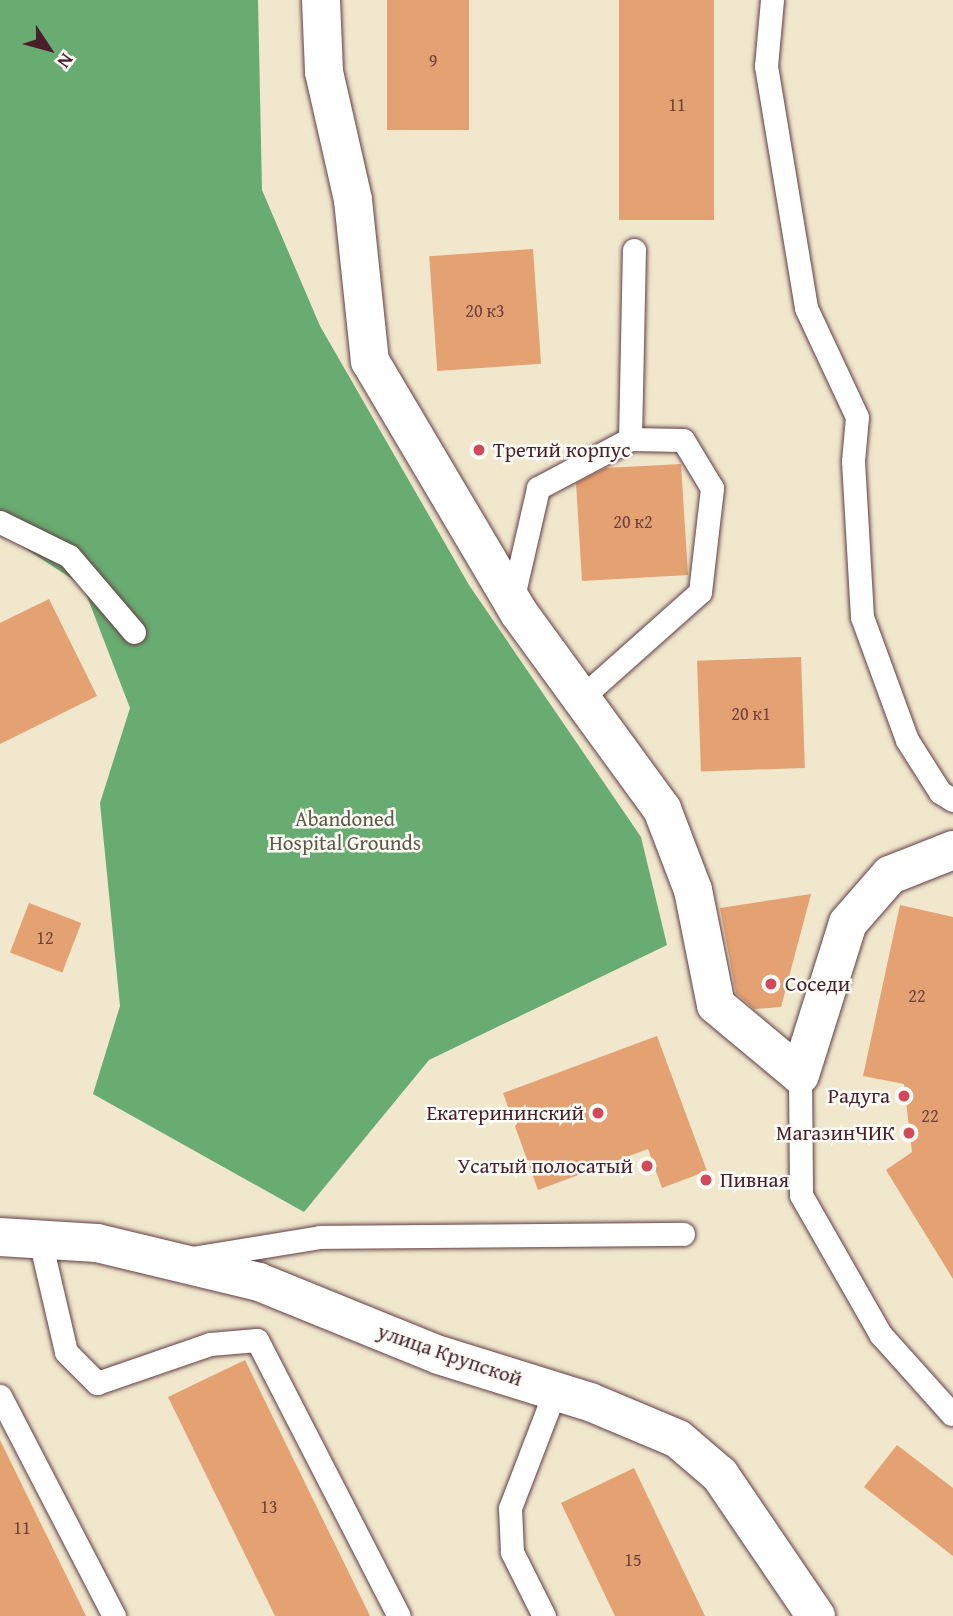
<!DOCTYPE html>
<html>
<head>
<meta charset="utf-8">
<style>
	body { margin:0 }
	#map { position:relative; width:953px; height:1616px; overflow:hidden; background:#f0e7cd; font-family:"Gentium Book Plus",serif }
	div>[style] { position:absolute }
	.forest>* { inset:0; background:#68ac71 }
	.building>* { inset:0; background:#e4a171; transform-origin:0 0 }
	.roads { filter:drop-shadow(0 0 2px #633d43) drop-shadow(0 0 2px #633d43) }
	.service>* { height:23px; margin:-11.5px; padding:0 11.5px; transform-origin:11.5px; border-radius:11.5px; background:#fff }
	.minor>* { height:38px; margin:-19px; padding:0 19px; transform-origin:19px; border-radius:19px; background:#fff }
	.tertiary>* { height:38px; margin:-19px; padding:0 19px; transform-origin:19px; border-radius:19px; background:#fff }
	.dots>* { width:19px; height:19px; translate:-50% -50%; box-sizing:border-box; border:4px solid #fdfcf7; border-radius:50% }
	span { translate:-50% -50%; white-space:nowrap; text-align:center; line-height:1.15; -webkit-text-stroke:5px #fdfcf7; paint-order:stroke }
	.number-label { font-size:18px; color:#70403c }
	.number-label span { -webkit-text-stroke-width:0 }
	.poi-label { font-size:21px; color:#4a1f2b }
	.left { translate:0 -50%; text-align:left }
	.right { translate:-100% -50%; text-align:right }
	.park-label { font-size:21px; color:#5d5a4a }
	.street-label { font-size:21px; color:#4a1f2b }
	.north { position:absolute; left:14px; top:14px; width:70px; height:70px; -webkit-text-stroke:5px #fdfcf7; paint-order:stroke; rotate:126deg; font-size:19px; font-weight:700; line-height:28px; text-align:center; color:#4a1f2b }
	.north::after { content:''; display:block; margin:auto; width:24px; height:32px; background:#4a1f2b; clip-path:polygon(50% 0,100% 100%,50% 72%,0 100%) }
</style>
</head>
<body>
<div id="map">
	<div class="forest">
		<div style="clip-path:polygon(0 0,258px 0,262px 190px,320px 326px,469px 585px,641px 837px,667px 945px,429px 1060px,304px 1212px,93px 1094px,120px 1006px,100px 803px,130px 708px,83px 586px,0 532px)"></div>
	</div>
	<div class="building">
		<div style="left:387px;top:0;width:82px;height:130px"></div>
		<div style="left:619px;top:0;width:95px;height:220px"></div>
		<div style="left:533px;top:249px;width:115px;height:104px;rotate:86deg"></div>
		<div style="clip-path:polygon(681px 464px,688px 575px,582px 581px,576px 483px,605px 468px)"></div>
		<div style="clip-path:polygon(49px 599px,97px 696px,0 744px,0 623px)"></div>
		<div style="left:801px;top:657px;width:111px;height:104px;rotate:88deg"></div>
		<div style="clip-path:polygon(811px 894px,781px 1007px,754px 1009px,736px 993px,720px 908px)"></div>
		<div style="left:29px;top:903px;width:56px;height:53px;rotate:21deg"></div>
		<div style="clip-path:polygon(900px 905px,953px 917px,953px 1279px,886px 1170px,912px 1152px,904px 1084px,863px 1076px)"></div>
		<div style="clip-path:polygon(657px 1036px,707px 1171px,662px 1188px,648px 1149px,538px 1190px,503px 1093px)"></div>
		<div style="clip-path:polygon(245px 1360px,370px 1616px,275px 1616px,168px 1397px)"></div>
		<div style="clip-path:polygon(0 1440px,86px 1616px,0 1616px)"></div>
		<div style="clip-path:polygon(897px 1445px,953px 1488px,953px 1556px,864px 1487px)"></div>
		<div style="clip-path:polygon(634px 1468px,705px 1616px,615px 1616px,561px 1503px)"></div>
	</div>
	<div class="roads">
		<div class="service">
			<div style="left:772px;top:0;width:66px;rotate:95.2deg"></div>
			<div style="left:766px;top:66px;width:245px;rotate:80.6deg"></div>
			<div style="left:806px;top:308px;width:120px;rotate:64.9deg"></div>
			<div style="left:857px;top:417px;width:44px;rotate:95.2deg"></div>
			<div style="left:853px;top:461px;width:156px;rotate:86.7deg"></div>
			<div style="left:862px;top:617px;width:131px;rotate:69.9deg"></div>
			<div style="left:907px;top:740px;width:62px;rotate:57.6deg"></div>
			<div style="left:940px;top:792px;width:15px;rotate:32deg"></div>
			<div style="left:0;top:522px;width:77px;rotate:26.2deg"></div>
			<div style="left:69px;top:556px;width:100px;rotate:49.5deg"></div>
			<div style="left:512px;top:601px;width:116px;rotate:-77deg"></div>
			<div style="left:538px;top:488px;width:104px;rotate:-28deg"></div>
			<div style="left:630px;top:439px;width:189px;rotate:-88.8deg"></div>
			<div style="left:581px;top:698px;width:159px;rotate:-41.7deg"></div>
			<div style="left:700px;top:592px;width:105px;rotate:-83.4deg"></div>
			<div style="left:712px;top:488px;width:56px;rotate:-121.1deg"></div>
			<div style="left:683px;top:440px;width:53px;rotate:-178.9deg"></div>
			<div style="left:800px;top:1075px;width:120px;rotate:89.5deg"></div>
			<div style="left:801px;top:1195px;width:161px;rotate:60.3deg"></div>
			<div style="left:881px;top:1335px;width:106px;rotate:48.1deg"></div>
			<div style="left:40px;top:1240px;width:115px;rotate:76.9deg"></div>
			<div style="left:66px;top:1352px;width:44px;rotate:45deg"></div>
			<div style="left:97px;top:1383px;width:120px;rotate:-19deg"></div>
			<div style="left:210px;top:1344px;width:47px;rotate:-4.9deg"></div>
			<div style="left:257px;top:1340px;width:310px;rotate:62.8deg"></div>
			<div style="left:192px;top:1258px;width:130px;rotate:-9.3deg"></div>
			<div style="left:320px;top:1237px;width:363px;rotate:-0.5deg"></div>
			<div style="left:0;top:1396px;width:248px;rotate:62.6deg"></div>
			<div style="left:544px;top:1616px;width:72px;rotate:-116.6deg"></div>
			<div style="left:512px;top:1552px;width:44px;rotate:-92.6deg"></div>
			<div style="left:510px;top:1508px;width:125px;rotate:-69deg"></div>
		</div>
		<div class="minor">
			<div style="left:321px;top:0;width:72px;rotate:87.6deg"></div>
			<div style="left:324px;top:72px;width:131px;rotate:77.2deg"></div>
			<div style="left:353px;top:200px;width:162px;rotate:84deg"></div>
			<div style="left:370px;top:361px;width:293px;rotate:59.4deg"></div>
			<div style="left:519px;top:613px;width:243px;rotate:53.9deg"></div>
			<div style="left:662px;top:809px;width:87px;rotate:69.1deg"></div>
			<div style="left:693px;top:890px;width:117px;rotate:78.7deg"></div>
			<div style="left:716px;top:1005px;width:109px;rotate:39.8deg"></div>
			<div style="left:800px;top:1075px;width:159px;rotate:-72.5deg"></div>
			<div style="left:848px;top:923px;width:64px;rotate:-48.8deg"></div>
			<div style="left:890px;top:875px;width:68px;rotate:-21.6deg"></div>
		</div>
		<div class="tertiary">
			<div style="left:0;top:1237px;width:97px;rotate:3.5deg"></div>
			<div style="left:97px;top:1243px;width:167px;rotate:13.5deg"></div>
			<div style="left:259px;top:1282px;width:194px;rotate:22.1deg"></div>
			<div style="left:439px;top:1355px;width:158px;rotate:17.3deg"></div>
			<div style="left:590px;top:1402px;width:95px;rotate:22.8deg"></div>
			<div style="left:678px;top:1439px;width:55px;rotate:40.6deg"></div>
			<div style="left:720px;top:1475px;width:171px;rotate:55.8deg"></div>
		</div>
	</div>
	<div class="dots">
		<div style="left:479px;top:450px;background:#d1495b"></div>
		<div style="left:771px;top:984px;background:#d1495b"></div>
		<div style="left:904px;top:1096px;background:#d1495b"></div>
		<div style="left:598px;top:1113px;background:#d1495b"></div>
		<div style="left:909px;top:1133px;background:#d1495b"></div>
		<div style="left:647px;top:1166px;background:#d1495b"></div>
		<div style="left:706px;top:1180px;background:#d1495b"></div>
	</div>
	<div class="number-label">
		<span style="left:433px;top:61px">9</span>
		<span style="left:677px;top:105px">11</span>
		<span style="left:485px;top:311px">20 к3</span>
		<span style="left:633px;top:522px">20 к2</span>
		<span style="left:751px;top:714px">20 к1</span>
		<span style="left:45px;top:938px">12</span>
		<span style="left:917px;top:996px">22</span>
		<span style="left:930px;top:1116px">22</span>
		<span style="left:269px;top:1507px">13</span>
		<span style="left:22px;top:1528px">11</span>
		<span style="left:633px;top:1560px">15</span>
	</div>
	<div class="poi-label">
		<span class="left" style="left:493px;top:450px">Третий корпус</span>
		<span class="left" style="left:785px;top:984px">Соседи</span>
		<span class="right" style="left:890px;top:1096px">Радуга</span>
		<span class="right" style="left:584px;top:1113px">Екатерининский</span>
		<span class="right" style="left:895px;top:1133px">МагазинЧИК</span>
		<span class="right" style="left:633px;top:1166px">Усатый полосатый</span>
		<span class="left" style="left:720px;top:1180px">Пивная</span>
	</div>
	<div class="park-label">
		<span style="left:345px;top:831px">Abandoned<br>Hospital Grounds</span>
	</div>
	<div class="street-label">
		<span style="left:450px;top:1355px;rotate:19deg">улица Крупской</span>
	</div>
	<div class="north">N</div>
</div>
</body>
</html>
